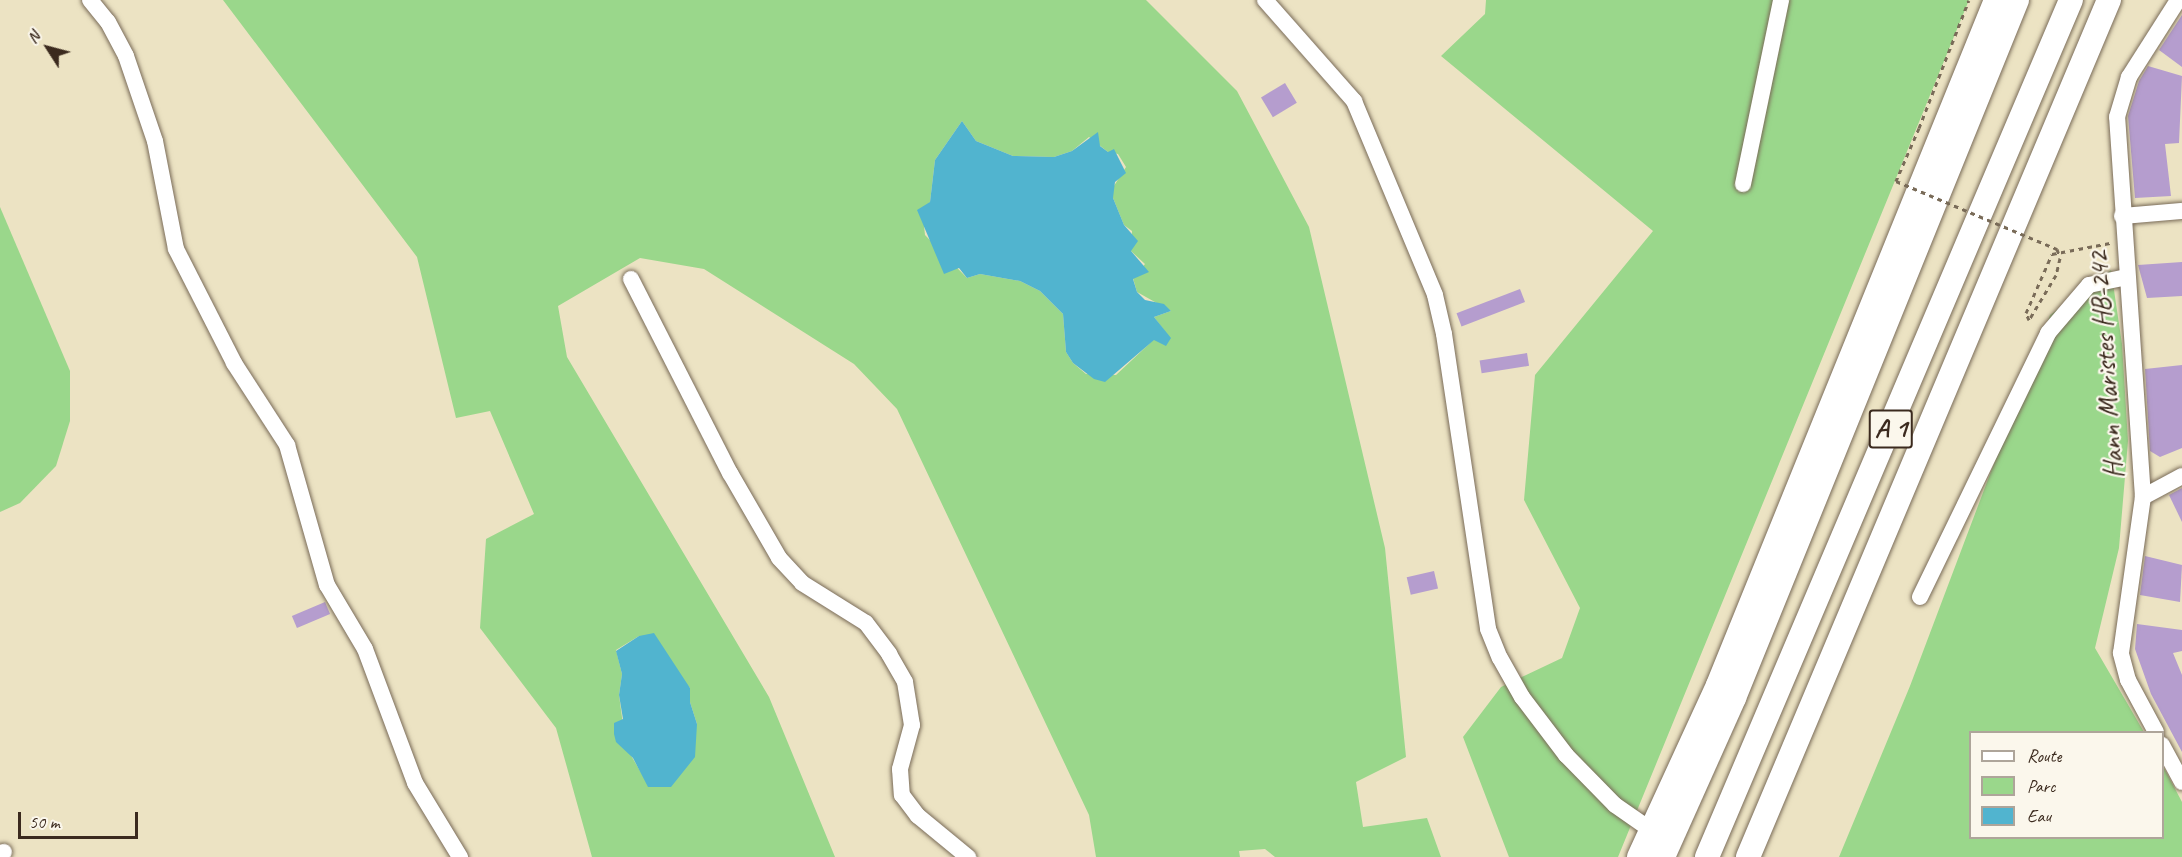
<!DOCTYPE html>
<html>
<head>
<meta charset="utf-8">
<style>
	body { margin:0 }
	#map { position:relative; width:2182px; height:857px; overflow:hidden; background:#ece3c3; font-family:Caveat,sans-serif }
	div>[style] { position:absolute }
	.green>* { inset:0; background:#9ad78b }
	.water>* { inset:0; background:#51b4cf }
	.building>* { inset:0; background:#b59dce; transform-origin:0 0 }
	.path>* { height:3px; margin-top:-1.5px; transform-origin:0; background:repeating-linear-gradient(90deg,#796b58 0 4.5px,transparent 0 9px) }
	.roads { filter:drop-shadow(0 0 2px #796b58) drop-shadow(0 0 2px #796b58) }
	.minor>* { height:16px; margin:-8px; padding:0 8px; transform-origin:8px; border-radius:8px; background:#fff }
	.highway>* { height:24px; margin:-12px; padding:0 12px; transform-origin:12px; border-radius:12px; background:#fff }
	.path-bridge>* { height:3px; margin-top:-1.5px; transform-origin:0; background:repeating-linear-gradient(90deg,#796b58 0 4.5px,transparent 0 9px) }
	span { translate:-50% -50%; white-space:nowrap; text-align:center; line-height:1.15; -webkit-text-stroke:4.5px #fbf7ec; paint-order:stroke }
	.shield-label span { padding:2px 4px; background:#fbf7ec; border:2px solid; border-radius:4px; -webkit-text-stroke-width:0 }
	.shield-label { font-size:27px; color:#3b2a1e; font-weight:700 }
	.street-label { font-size:28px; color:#3b2a1e }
	.legend { position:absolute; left:1969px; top:731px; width:195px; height:108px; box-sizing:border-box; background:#fbf7ec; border:2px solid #aea59a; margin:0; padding:8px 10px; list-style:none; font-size:18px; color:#3b2a1e }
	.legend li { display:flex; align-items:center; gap:12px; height:30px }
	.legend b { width:30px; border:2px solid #aea59a }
	.north { position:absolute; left:18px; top:18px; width:60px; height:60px; -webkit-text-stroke:4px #fbf7ec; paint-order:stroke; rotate:306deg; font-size:16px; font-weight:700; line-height:24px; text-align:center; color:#3b2a1e }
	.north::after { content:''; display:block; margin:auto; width:21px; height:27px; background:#3b2a1e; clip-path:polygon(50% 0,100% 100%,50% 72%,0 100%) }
	.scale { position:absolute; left:18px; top:812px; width:120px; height:27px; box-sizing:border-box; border:3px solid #3b2a1e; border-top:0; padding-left:8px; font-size:18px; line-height:21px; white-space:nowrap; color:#3b2a1e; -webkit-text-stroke:4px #fbf7ec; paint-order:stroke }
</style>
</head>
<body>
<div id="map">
	<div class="green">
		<div style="clip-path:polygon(evenodd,223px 0,1146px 0,1237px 91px,1309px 227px,1385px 548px,1406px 757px,1356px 782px,1363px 827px,1427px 818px,1441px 857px,1275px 857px,1265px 849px,1239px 851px,1240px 857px,1096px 857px,1089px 815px,897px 409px,854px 364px,704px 269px,640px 258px,558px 306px,567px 357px,769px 697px,835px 857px,592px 857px,556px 728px,480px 628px,486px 539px,534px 514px,490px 411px,456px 418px,417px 257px,223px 0,962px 121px,976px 141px,1013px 156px,1054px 157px,1072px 151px,1089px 137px,1108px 152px,1118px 154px,1126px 167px,1112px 189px,1113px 198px,1124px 225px,1132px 231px,1131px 251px,1145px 264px,1133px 278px,1137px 292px,1171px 311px,1154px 317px,1164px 330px,1116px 375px,1086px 374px,1073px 363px,1066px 352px,1063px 314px,1040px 291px,1020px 281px,980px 274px,967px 278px,925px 235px,923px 216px,930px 202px,935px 160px,962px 121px,223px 0,639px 636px,690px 688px,690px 702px,697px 724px,646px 781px,626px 747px,619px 695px,622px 674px,616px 650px,639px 636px)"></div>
		<div style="clip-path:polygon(1486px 0,1969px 0,1618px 857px,1509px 857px,1463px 737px,1501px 687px,1562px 658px,1580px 608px,1524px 500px,1535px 375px,1653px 231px,1441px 56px,1485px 14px)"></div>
		<div style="clip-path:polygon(0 207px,70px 371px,70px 421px,56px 466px,20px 503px,0 512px)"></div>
		<div style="clip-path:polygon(2111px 270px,2122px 344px,2128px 441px,2119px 548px,2095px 648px,2144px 732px,1970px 732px,1970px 838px,2162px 838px,2163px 766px,2182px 802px,2182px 857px,1839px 857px,1910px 686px,2050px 315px)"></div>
	</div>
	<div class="water">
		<div style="clip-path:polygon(962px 121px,976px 141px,1013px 156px,1054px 157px,1072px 151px,1098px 132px,1100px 146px,1108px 152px,1114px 149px,1126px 173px,1115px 182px,1113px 198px,1124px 225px,1138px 241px,1131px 251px,1149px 272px,1133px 279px,1137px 292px,1145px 300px,1164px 304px,1171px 311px,1154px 317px,1171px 338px,1166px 346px,1154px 340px,1105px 382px,1094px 379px,1073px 363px,1066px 352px,1063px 314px,1040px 291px,1020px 281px,980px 274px,967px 278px,959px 268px,944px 274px,917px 210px,930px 202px,935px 160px)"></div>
		<div style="clip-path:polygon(654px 633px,690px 688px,690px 702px,697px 724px,695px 757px,671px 787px,648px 787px,633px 758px,616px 742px,614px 734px,614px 723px,623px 719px,619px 695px,622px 674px,616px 651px,639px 636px)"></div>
	</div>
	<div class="building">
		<div style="clip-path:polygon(2182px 15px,2182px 67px,2159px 50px)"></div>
		<div style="clip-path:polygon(2148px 66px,2182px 76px,2179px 143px,2165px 144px,2171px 196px,2135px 198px,2128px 116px,2139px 81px)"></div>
		<div style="left:1285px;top:83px;width:23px;height:28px;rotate:59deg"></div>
		<div style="clip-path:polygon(2182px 262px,2182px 296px,2147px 298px,2138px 265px)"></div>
		<div style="left:1520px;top:289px;width:14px;height:68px;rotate:69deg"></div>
		<div style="left:1527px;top:353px;width:13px;height:48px;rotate:81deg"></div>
		<div style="clip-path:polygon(2182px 365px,2182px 448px,2160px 457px,2150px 451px,2145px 369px)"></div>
		<div style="clip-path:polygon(2182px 488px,2182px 522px,2169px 495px)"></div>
		<div style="clip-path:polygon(2145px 556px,2182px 565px,2180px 602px,2140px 595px)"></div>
		<div style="left:1434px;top:571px;width:18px;height:28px;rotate:77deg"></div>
		<div style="left:325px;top:602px;width:13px;height:36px;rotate:67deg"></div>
		<div style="clip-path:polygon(2137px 624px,2182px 630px,2182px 651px,2173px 653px,2182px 675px,2182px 752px,2151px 694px,2135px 649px)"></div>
	</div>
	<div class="path">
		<div style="left:1919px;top:128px;width:137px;rotate:-68.7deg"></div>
		<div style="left:2056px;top:275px;width:52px;rotate:121deg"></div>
		<div style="left:2029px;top:320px;width:8px;rotate:-113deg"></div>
		<div style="left:2026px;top:313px;width:64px;rotate:-66.2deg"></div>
		<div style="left:2052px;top:254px;width:59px;rotate:-10.7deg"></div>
	</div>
	<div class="roads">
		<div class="minor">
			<div style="left:90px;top:0;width:28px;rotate:51deg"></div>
			<div style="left:108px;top:22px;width:38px;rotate:62deg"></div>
			<div style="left:126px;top:56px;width:90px;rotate:71.2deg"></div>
			<div style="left:155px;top:141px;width:110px;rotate:79deg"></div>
			<div style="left:176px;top:249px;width:128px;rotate:63deg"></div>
			<div style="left:234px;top:363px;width:98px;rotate:57.1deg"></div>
			<div style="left:287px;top:445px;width:146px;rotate:74.1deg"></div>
			<div style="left:327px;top:585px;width:74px;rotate:59.3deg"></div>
			<div style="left:365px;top:649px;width:143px;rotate:69.5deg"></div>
			<div style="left:415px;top:783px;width:87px;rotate:58.7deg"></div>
			<div style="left:1265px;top:0;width:135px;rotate:48.6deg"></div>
			<div style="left:1354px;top:101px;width:210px;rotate:67.3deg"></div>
			<div style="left:1435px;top:295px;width:40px;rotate:77deg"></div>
			<div style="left:1444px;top:334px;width:298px;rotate:81.5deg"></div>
			<div style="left:1488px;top:629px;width:31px;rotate:68deg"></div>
			<div style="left:1500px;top:658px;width:45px;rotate:60.6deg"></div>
			<div style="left:1522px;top:697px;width:73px;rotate:52.8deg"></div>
			<div style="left:1566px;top:755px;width:70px;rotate:45.6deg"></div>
			<div style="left:1615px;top:805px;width:44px;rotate:34.8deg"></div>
			<div style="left:1743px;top:184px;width:188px;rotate:-78.3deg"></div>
			<div style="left:2122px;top:216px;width:60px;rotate:-4.8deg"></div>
			<div style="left:631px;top:279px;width:218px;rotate:63deg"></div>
			<div style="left:730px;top:473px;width:98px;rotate:60deg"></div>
			<div style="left:779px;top:558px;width:34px;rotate:47deg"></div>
			<div style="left:802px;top:583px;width:75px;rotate:32deg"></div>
			<div style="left:866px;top:623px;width:39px;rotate:53deg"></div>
			<div style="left:889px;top:654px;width:32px;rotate:60deg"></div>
			<div style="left:905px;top:682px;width:44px;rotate:80.8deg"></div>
			<div style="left:912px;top:725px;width:46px;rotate:105.3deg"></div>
			<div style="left:900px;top:769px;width:26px;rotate:86deg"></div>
			<div style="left:902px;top:795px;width:26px;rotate:53deg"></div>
			<div style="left:918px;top:816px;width:65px;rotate:39.4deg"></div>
			<div style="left:2143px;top:497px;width:44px;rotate:-28.3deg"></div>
			<div style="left:1920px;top:597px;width:293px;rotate:-64.1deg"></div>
			<div style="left:2048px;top:333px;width:63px;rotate:-49.5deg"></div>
			<div style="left:2089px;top:285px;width:38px;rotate:-12deg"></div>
			<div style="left:2156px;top:732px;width:59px;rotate:-118.3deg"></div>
			<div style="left:2128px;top:680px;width:28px;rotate:-105deg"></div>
			<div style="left:2121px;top:653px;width:158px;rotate:-82deg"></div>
			<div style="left:2143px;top:497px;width:381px;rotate:-93.9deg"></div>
			<div style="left:2117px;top:117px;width:42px;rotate:-73.3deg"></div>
			<div style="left:2129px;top:77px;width:91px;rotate:-57.5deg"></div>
			<div style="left:2162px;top:745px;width:42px;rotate:61.6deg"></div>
			<div style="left:0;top:853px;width:4px;rotate:-14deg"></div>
		</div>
		<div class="highway">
			<div style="left:1639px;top:857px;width:189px;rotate:-65.3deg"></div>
			<div style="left:1718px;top:685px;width:739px;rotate:-67.91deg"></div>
			<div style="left:1663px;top:857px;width:174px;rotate:-65.9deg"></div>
			<div style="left:1734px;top:698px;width:753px;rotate:-67.93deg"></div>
			<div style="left:1707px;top:857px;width:931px;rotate:-66.99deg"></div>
			<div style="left:1748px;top:857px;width:930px;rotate:-67.16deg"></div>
		</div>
	</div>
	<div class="path-bridge">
		<div style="left:1919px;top:128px;width:58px;rotate:113.5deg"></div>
		<div style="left:1896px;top:181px;width:175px;rotate:22.9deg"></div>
		<div style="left:2057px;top:249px;width:9px;rotate:72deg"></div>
		<div style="left:2060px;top:258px;width:17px;rotate:103deg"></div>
	</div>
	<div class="shield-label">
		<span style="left:1891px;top:429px">A 1</span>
	</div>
	<div class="street-label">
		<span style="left:2106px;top:365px;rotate:-94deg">Hann Maristes HB-242</span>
	</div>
	<ul class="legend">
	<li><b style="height:8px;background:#fff"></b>Route</li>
	<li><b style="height:16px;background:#9ad78b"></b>Parc</li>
	<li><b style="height:16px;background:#51b4cf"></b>Eau</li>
	</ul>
	<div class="north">N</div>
	<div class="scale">50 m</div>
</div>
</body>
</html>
